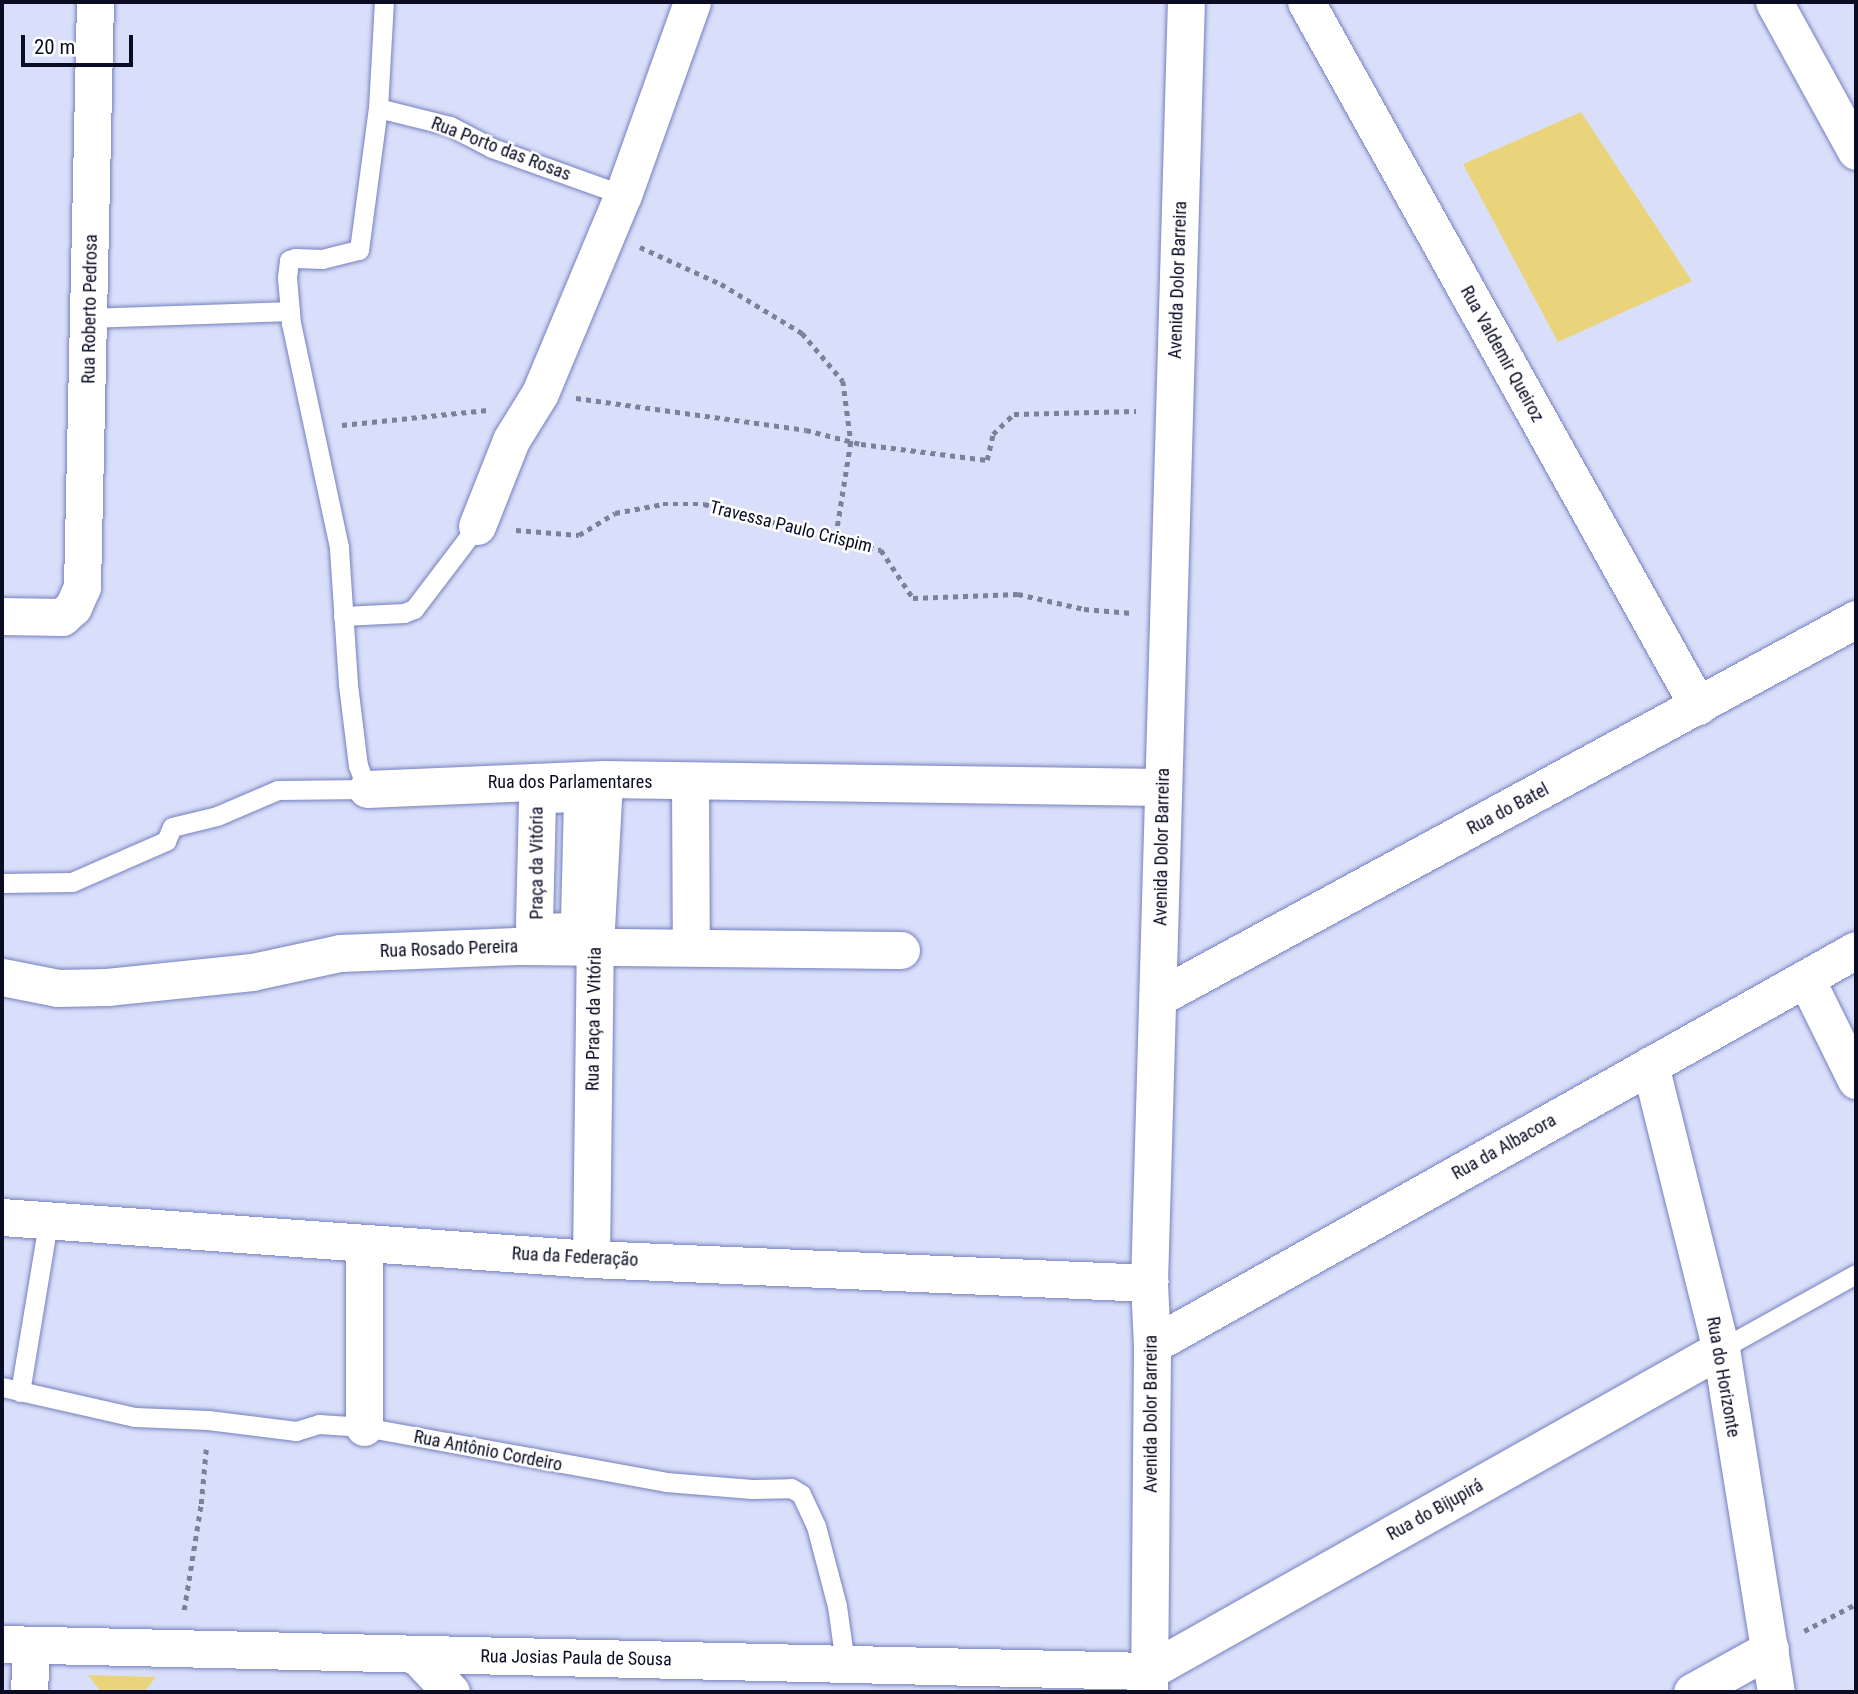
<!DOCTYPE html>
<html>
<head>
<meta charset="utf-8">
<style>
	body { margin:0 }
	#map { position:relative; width:1858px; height:1694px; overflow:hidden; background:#d9dffa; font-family:"Roboto Condensed",sans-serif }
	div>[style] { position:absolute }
	.green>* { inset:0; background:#ead47b }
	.path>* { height:4.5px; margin-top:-2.25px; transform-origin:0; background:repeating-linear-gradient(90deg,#7c8099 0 5px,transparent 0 10px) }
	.roads { filter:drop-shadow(0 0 2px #7680bd) drop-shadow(0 0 2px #7680bd) }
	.lane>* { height:19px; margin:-9.5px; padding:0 9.5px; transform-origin:9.5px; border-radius:9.5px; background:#fff }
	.street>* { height:37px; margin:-18.5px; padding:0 18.5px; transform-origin:18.5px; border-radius:18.5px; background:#fff }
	span { translate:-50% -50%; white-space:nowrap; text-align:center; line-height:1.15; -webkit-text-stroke:5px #fff; paint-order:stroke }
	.street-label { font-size:18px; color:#0a0c23 }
	.frame { position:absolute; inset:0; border:4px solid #0a0c23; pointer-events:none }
	.scale { position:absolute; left:21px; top:35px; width:112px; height:32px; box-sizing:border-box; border:4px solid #0a0c23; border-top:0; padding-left:9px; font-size:21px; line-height:24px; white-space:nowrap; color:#0a0c23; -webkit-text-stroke:5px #fff; paint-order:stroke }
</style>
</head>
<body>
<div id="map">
	<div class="green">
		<div style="clip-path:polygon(1581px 112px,1692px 281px,1558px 342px,1463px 164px)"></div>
		<div style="clip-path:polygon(88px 1675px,156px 1677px,144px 1692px,101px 1692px)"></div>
	</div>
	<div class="path">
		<div style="left:640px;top:247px;width:89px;rotate:24.6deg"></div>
		<div style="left:721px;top:284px;width:95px;rotate:31.2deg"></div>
		<div style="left:802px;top:333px;width:63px;rotate:49.5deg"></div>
		<div style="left:843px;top:381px;width:62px;rotate:82.5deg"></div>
		<div style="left:851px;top:442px;width:96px;rotate:99deg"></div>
		<div style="left:576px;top:398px;width:232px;rotate:7.9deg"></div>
		<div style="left:806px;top:430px;width:57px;rotate:14.3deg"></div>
		<div style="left:861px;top:444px;width:127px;rotate:7.2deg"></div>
		<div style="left:987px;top:460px;width:27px;rotate:-77deg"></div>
		<div style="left:993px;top:434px;width:29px;rotate:-44deg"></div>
		<div style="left:1014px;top:414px;width:122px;rotate:-1.4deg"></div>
		<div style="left:342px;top:425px;width:146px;rotate:-5.9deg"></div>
		<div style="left:516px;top:530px;width:63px;rotate:4.5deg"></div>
		<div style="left:579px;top:535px;width:42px;rotate:-31.4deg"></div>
		<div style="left:615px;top:513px;width:49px;rotate:-10.6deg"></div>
		<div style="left:663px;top:504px;width:41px"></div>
		<div style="left:704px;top:504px;width:183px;rotate:14.6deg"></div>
		<div style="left:881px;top:550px;width:58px;rotate:56.3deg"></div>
		<div style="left:913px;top:598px;width:105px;rotate:-2.2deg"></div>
		<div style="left:1018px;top:594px;width:68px;rotate:12.8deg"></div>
		<div style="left:1084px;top:609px;width:48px;rotate:4.8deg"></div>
		<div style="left:184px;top:1610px;width:107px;rotate:-80.9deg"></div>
		<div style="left:201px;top:1504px;width:55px;rotate:-84.8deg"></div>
		<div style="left:1804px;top:1631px;width:59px;rotate:-27.4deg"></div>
	</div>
	<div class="roads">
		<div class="lane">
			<div style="left:378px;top:108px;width:74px;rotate:14deg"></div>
			<div style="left:450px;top:126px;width:47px;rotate:27.6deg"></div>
			<div style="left:492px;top:148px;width:139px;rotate:19.7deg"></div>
			<div style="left:89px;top:318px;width:201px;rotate:-2deg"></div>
			<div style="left:343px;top:616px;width:61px;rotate:-2.8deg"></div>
			<div style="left:404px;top:613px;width:11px;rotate:-22deg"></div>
			<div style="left:414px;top:609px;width:104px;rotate:-52.8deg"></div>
			<div style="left:2px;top:883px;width:70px;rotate:-0.8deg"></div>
			<div style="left:72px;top:882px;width:103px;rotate:-23.6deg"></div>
			<div style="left:166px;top:841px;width:15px;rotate:-67deg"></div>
			<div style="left:172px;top:827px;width:46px;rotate:-13.7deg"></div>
			<div style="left:217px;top:816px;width:66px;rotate:-23.1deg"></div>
			<div style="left:278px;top:790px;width:89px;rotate:-0.6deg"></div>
			<div style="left:367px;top:789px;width:25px;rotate:-111deg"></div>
			<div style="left:358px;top:766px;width:83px;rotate:-97deg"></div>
			<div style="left:348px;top:684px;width:137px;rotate:-93.8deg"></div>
			<div style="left:339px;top:547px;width:228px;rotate:-102.1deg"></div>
			<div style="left:291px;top:324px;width:47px;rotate:-94.9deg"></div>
			<div style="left:287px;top:277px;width:17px;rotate:-83deg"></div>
			<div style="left:289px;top:260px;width:6px;rotate:-18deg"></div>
			<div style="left:295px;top:258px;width:27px;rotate:2deg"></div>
			<div style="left:322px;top:259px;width:38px;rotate:-14deg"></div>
			<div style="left:359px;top:250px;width:143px;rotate:-82.4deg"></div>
			<div style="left:378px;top:108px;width:106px;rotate:-86.8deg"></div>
			<div style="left:1721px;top:1349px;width:154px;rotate:-29.1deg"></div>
			<div style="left:2px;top:1387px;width:136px;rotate:12.7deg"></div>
			<div style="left:135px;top:1417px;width:73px;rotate:2.4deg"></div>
			<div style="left:208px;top:1420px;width:89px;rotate:7.1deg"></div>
			<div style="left:296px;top:1431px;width:24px;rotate:-17deg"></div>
			<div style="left:319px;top:1424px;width:45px;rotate:3.8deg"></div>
			<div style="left:364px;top:1427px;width:307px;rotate:10.3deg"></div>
			<div style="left:666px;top:1482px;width:86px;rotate:4.7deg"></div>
			<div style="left:752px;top:1489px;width:39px;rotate:-1deg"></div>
			<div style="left:791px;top:1488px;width:12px;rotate:31deg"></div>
			<div style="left:801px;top:1494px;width:35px;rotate:65deg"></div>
			<div style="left:816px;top:1526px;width:83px;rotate:75.3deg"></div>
			<div style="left:837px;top:1606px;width:58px;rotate:82deg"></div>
			<div style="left:20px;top:1392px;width:172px;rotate:-80.6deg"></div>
		</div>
		<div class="street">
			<div style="left:1306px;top:2px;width:806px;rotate:60.89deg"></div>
			<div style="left:1774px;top:2px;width:170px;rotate:61.2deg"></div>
			<div style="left:477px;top:526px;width:92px;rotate:-68.4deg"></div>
			<div style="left:511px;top:440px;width:55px;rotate:-58.3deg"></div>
			<div style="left:540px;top:393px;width:215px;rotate:-67.3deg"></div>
			<div style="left:623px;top:195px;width:205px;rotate:-70.3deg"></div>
			<div style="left:2px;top:616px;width:60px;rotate:1deg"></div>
			<div style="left:62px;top:617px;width:15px;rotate:-42deg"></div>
			<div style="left:73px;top:607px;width:22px;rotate:-66deg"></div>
			<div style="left:82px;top:587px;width:585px;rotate:-88.73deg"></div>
			<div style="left:690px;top:782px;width:165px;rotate:89.7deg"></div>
			<div style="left:367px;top:789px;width:237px;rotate:-2.4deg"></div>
			<div style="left:604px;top:779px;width:559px;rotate:0.82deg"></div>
			<div style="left:575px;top:793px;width:9px;rotate:41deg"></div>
			<div style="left:582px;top:799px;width:125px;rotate:91.4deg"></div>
			<div style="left:579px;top:924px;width:10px;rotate:135deg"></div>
			<div style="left:572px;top:931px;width:31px;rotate:178deg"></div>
			<div style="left:541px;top:932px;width:11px;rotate:-128deg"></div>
			<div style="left:534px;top:923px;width:125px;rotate:-88.6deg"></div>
			<div style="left:537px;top:798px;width:10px;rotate:-24deg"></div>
			<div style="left:546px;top:794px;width:29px;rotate:-2deg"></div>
			<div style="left:2px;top:977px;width:57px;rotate:11.1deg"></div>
			<div style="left:58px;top:988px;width:49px;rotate:-1.2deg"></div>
			<div style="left:107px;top:987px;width:146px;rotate:-5.9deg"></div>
			<div style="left:252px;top:972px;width:90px;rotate:-12.2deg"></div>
			<div style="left:340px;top:953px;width:177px;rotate:-2.3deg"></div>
			<div style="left:517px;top:946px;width:384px;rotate:0.6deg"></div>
			<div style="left:1806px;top:979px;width:113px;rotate:63.7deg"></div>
			<div style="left:1159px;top:997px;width:793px;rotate:-28.47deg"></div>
			<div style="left:1650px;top:1065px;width:293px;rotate:76deg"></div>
			<div style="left:1721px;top:1349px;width:347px;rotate:80.9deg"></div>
			<div style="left:2px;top:1217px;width:590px;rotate:4.08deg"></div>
			<div style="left:591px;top:1259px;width:559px;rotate:2.46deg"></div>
			<div style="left:364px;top:1244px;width:183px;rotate:90deg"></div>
			<div style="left:591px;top:1259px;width:312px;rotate:-89.3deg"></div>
			<div style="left:595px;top:947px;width:168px;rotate:-86.9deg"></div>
			<div style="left:1152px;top:1345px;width:807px;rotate:-29.3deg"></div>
			<div style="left:2px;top:1644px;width:1147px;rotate:1.35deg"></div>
			<div style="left:416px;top:1655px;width:51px;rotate:46.6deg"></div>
			<div style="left:1149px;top:1671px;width:656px;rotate:-29.38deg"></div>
			<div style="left:29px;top:1692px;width:47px;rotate:-87.6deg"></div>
			<div style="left:1149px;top:1692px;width:347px;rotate:-89.5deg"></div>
			<div style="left:1152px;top:1345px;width:62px;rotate:-92.8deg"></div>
			<div style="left:1149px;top:1283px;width:1282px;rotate:-88.35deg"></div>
			<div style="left:1692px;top:1692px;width:89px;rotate:-28.9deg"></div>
		</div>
	</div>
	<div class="street-label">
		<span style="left:501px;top:149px;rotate:21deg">Rua Porto das Rosas</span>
		<span style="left:1178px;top:280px;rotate:-88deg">Avenida Dolor Barreira</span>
		<span style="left:90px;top:309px;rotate:-89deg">Rua Roberto Pedrosa</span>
		<span style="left:1502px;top:354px;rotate:61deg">Rua Valdemir Queiroz</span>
		<span style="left:791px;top:527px;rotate:14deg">Travessa Paulo Crispim</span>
		<span style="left:570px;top:782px">Rua dos Parlamentares</span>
		<span style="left:1508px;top:809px;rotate:-28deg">Rua do Batel</span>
		<span style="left:1162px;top:847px;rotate:-89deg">Avenida Dolor Barreira</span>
		<span style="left:537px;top:863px;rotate:-90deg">Praça da Vitória</span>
		<span style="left:449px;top:949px;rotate:-2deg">Rua Rosado Pereira</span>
		<span style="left:594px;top:1019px;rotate:-89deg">Rua Praça da Vitória</span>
		<span style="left:1504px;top:1147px;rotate:-29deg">Rua da Albacora</span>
		<span style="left:575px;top:1257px;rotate:3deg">Rua da Federação</span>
		<span style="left:1723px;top:1377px;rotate:80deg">Rua do Horizonte</span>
		<span style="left:1151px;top:1414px;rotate:-90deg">Avenida Dolor Barreira</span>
		<span style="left:488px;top:1451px;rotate:11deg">Rua Antônio Cordeiro</span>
		<span style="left:1435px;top:1510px;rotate:-29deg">Rua do Bijupirá</span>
		<span style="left:576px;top:1658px;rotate:1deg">Rua Josias Paula de Sousa</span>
	</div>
	<div class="frame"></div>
	<div class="scale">20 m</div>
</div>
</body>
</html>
